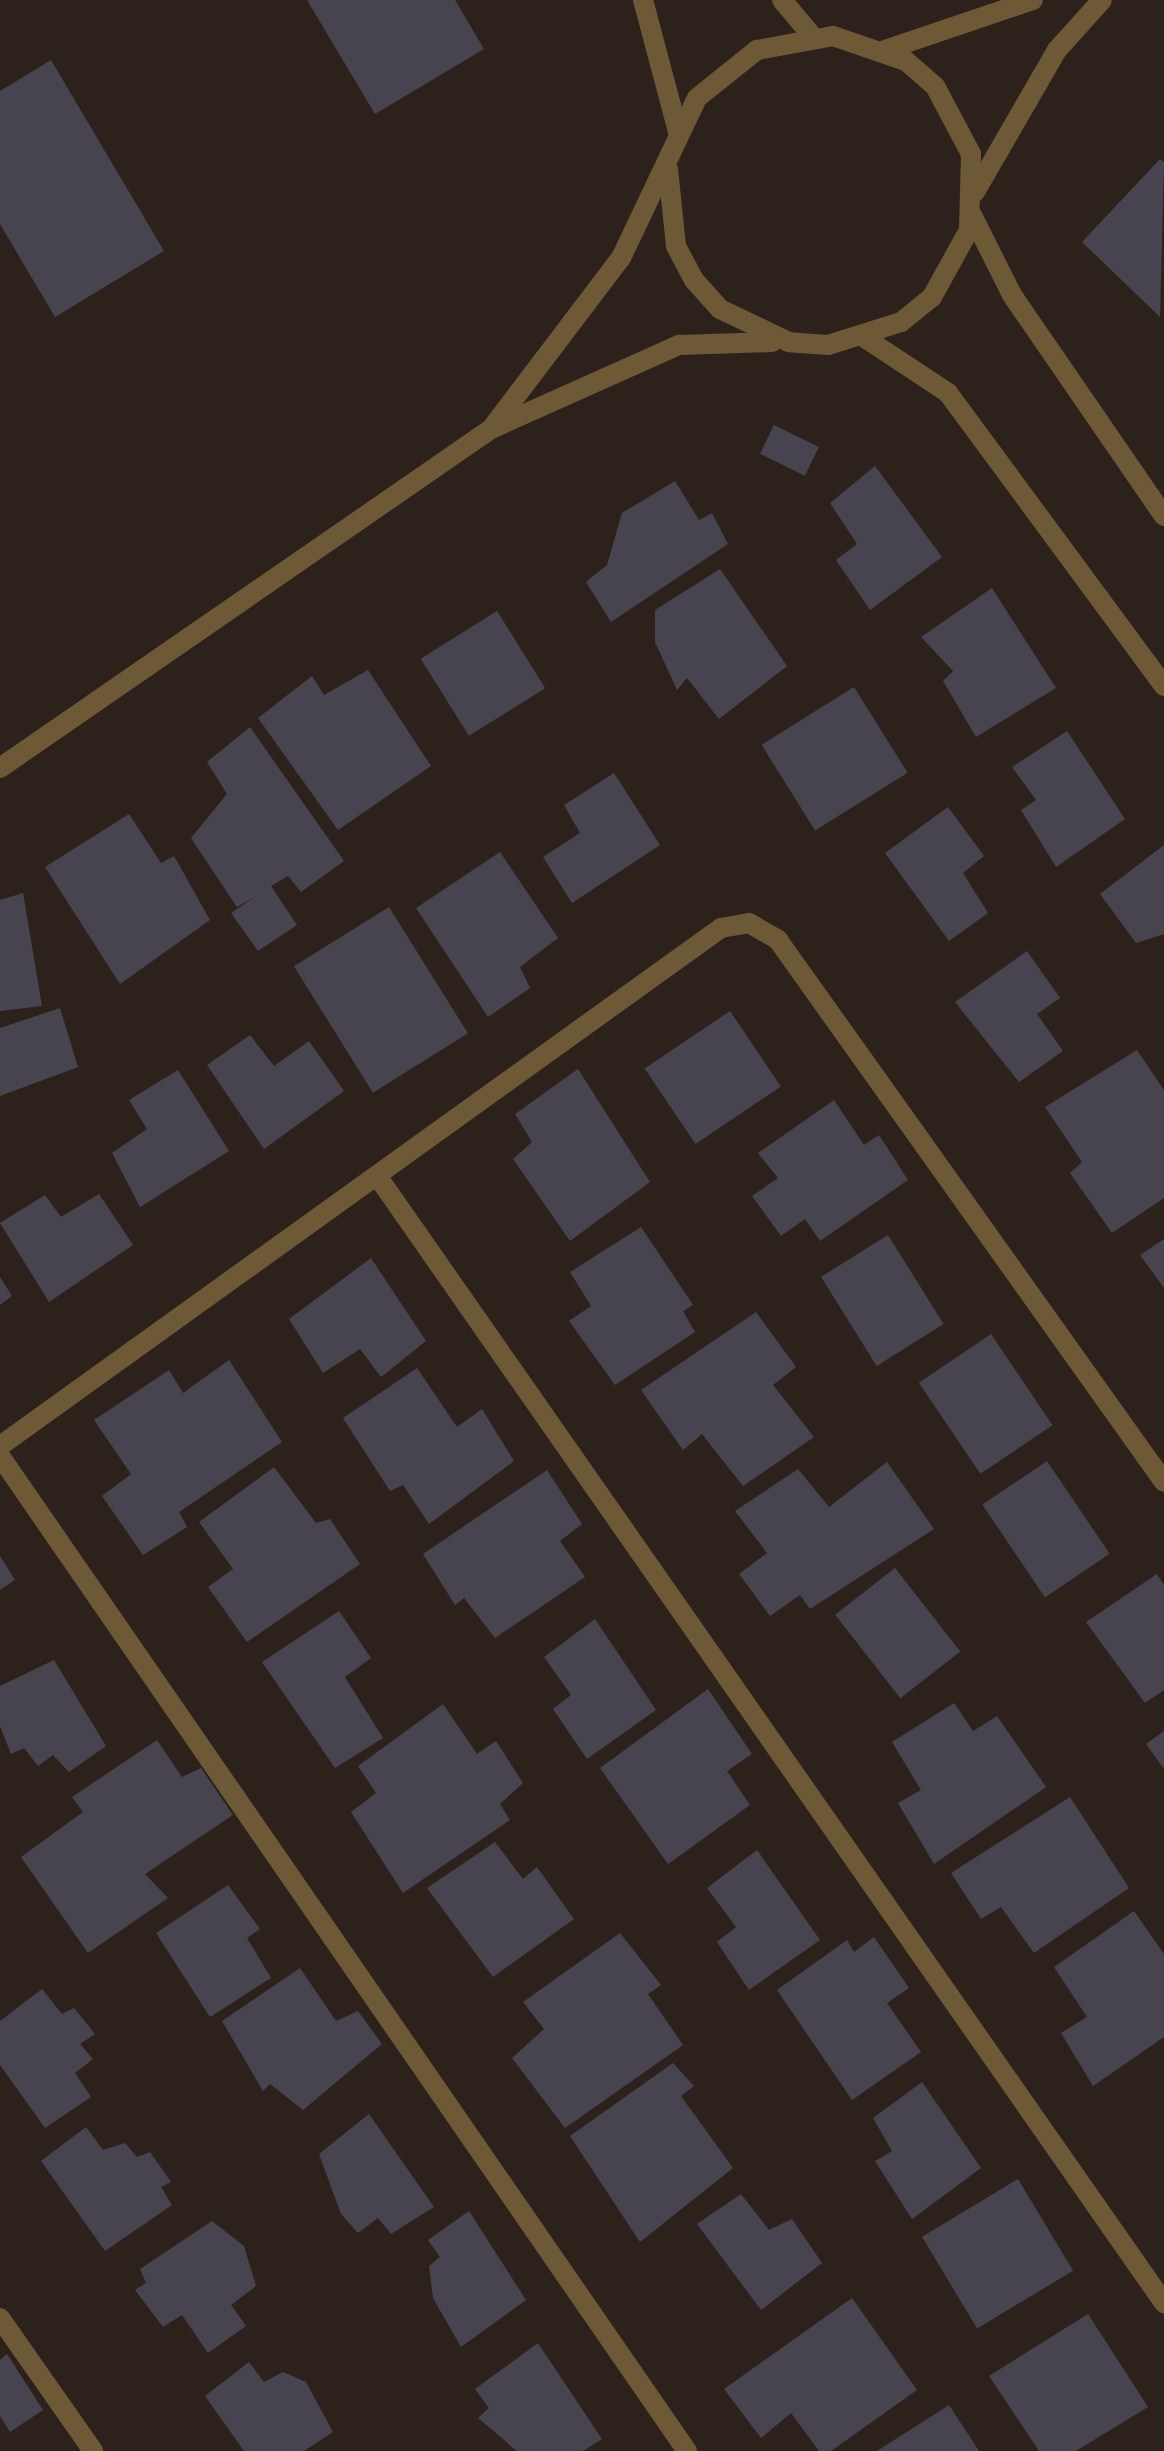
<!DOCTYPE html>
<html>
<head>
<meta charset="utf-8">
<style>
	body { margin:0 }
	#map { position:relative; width:1164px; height:2451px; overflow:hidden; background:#2c221b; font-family:Montserrat,sans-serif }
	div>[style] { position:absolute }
	.building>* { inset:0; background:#48444f; transform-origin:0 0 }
	.minor>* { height:20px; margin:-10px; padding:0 10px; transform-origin:10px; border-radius:10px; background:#6e5937 }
	.tertiary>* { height:20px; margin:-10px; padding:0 10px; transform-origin:10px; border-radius:10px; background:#6e5937 }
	span { translate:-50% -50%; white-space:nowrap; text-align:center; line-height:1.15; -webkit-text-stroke:8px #221912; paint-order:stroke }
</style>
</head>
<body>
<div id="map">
	<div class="building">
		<div style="clip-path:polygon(307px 0,455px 0,484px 49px,375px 114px)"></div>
		<div style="clip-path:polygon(51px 60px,164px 251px,55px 317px,0 224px,0 91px)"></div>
		<div style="clip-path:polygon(1160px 159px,1164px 162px,1160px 317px,1082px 242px)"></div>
		<div style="left:774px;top:425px;width:50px;height:32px;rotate:26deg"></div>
		<div style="clip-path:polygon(875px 466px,942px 557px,870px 610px,836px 560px,857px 544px,830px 503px)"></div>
		<div style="clip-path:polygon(675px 481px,699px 520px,712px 513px,728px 544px,611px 622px,586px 582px,607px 565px,622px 513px)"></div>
		<div style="clip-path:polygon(720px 569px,787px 666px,719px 719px,687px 678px,677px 690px,655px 642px,655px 610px)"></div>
		<div style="clip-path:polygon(992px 588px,1056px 688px,976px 737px,943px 681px,953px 671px,921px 637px)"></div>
		<div style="left:497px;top:611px;width:91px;height:90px;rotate:58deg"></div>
		<div style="clip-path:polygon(368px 670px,431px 766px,338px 830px,258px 718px,312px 676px,324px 695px)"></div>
		<div style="left:854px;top:687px;width:101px;height:109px;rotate:58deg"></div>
		<div style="clip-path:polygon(250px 727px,344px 861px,301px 892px,288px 876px,271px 886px,297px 925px,258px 951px,231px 913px,258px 895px,237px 907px,191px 838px,227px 794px,207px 762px)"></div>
		<div style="clip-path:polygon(1067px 731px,1125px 819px,1056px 867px,1021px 810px,1036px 800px,1012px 767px)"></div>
		<div style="clip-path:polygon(614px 773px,660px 845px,572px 903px,543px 857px,580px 833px,564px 805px)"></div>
		<div style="clip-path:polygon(948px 807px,984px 856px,963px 873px,988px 913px,949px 941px,885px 853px)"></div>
		<div style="clip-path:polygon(129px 814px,161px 863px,174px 856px,210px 920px,120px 984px,45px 867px)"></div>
		<div style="clip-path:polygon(1164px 845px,1164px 934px,1136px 943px,1100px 894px)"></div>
		<div style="clip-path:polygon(500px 852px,558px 938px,520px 967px,530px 988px,488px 1017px,416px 908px)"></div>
		<div style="clip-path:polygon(23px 893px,42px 1006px,0 1011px,0 900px)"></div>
		<div style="left:389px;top:907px;width:149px;height:112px;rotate:58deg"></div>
		<div style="clip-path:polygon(1027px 951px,1060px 998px,1037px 1014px,1063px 1051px,1019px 1082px,955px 1002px)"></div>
		<div style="clip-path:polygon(60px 1008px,78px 1067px,0 1096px,0 1028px)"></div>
		<div style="left:730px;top:1011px;width:91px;height:103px;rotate:56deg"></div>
		<div style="clip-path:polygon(250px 1035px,274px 1066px,309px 1041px,344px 1091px,264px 1149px,207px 1065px)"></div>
		<div style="clip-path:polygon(1137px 1050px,1164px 1090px,1164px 1198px,1112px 1233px,1070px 1173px,1082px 1162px,1045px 1107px)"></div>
		<div style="clip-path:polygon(578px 1069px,650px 1182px,570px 1241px,513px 1159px,532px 1142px,515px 1114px)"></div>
		<div style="clip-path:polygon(178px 1070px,229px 1151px,140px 1207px,112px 1153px,147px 1129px,129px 1100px)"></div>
		<div style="clip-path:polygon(834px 1100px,864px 1145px,879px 1135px,908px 1180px,820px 1241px,805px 1219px,781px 1236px,752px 1196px,778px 1178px,758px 1153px)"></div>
		<div style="clip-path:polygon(99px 1194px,133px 1245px,49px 1302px,0 1223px,45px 1195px,61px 1217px)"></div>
		<div style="clip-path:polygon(641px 1227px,693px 1305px,683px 1311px,695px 1332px,615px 1385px,569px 1321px,591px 1306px,570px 1272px)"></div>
		<div style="left:888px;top:1235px;width:105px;height:79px;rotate:58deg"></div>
		<div style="clip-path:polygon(1164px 1239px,1164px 1288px,1140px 1255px)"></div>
		<div style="clip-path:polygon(371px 1258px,426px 1341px,381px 1377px,360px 1349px,323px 1373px,289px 1319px)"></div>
		<div style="clip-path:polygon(0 1277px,12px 1296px,0 1305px)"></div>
		<div style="clip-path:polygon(756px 1312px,796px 1367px,773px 1385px,814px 1437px,743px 1486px,702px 1434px,683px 1450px,641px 1390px)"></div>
		<div style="left:991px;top:1334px;width:110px;height:87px;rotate:56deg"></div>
		<div style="clip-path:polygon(229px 1360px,282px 1442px,179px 1512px,187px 1527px,143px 1555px,102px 1496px,131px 1474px,94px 1420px,169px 1370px,183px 1393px)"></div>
		<div style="clip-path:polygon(417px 1368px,457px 1427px,482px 1409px,514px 1461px,429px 1524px,403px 1485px,390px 1491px,343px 1418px)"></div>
		<div style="left:1047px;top:1461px;width:112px;height:78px;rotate:56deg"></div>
		<div style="clip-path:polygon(887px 1462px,934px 1529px,810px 1609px,800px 1595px,770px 1616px,739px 1574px,767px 1553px,735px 1511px,798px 1469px,829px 1507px)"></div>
		<div style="clip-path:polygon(274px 1467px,316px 1523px,330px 1519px,360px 1564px,247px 1642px,208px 1587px,233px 1569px,199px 1522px)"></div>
		<div style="clip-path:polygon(547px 1470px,582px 1524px,560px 1541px,585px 1577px,495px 1638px,464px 1598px,455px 1605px,423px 1554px)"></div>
		<div style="clip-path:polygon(0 1556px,15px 1580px,0 1590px)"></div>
		<div style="left:895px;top:1568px;width:106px;height:76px;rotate:52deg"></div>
		<div style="clip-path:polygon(1157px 1574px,1164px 1585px,1164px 1690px,1145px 1703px,1086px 1622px)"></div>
		<div style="clip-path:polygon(339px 1611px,371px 1658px,345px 1677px,383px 1738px,335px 1768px,262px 1662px)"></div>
		<div style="clip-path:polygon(595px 1619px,656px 1710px,587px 1759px,553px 1709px,571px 1695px,544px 1657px)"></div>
		<div style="clip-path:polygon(54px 1660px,106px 1746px,69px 1772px,53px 1755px,38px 1766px,24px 1748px,11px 1754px,0 1726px,0 1686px)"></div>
		<div style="clip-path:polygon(708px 1689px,752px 1754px,727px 1771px,750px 1805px,668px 1864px,600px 1768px)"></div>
		<div style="clip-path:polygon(954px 1703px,973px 1731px,997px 1716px,1046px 1787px,934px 1864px,898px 1803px,921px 1790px,892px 1742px)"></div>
		<div style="clip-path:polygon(443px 1704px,477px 1754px,496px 1741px,523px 1783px,500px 1804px,510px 1820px,403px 1893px,351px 1812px,376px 1793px,358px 1766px)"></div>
		<div style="clip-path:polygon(1164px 1731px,1164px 1769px,1146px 1744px)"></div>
		<div style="clip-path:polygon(157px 1740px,182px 1777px,201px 1768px,233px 1815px,145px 1874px,168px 1898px,88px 1953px,21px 1857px,83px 1812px,72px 1797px)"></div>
		<div style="clip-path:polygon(1070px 1797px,1129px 1888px,1034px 1953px,1001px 1907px,981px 1919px,951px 1873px)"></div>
		<div style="clip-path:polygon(495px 1842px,523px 1879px,537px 1867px,574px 1919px,493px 1977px,427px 1888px)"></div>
		<div style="clip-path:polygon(757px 1850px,820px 1940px,749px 1990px,717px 1942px,736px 1927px,707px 1888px)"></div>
		<div style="clip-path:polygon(228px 1885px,260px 1929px,247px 1938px,271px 1978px,210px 2017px,156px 1933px)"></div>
		<div style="clip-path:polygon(1134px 1911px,1164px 1954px,1164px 2037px,1093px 2086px,1061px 2033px,1087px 2017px,1054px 1967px)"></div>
		<div style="clip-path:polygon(620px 1933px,661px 1985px,648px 1994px,683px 2045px,565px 2128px,512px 2058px,544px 2029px,523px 2002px)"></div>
		<div style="clip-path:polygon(874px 1937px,909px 1988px,887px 2003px,921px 2052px,852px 2100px,777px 1990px,847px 1940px,854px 1952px)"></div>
		<div style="clip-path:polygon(300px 1968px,336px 2021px,358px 2011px,382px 2044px,303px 2110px,270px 2084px,263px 2091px,222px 2021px)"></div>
		<div style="clip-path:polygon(42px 1989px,62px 2014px,74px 2008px,95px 2034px,80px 2044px,93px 2059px,75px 2073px,91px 2097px,45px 2128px,0 2065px,0 2021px)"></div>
		<div style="clip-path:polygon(673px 2063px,694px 2086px,681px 2096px,733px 2168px,640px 2242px,570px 2136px)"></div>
		<div style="clip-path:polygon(922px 2082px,981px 2168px,912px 2219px,875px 2161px,892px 2151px,873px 2118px)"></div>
		<div style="clip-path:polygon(369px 2114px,434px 2207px,391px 2234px,378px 2218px,358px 2233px,341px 2214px,319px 2154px)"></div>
		<div style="clip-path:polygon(86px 2127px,103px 2150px,125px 2143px,137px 2157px,150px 2152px,171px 2182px,161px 2187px,172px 2205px,105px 2251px,41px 2161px)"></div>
		<div style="left:1018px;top:2179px;width:107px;height:112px;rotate:59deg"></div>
		<div style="clip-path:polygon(741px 2194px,769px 2230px,792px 2219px,822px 2263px,761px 2310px,697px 2224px)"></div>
		<div style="clip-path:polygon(469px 2211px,526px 2300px,461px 2347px,433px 2298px,429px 2266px,440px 2257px,428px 2240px)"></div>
		<div style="clip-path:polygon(212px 2221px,244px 2246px,256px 2286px,231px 2305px,246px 2326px,208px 2353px,182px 2315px,163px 2327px,135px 2290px,146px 2283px,140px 2269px)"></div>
		<div style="clip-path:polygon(852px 2298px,917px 2390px,831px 2451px,819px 2451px,791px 2413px,761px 2438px,724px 2389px)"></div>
		<div style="clip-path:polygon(1088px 2314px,1148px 2407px,1076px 2451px,1039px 2451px,989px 2376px)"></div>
		<div style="clip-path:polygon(538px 2343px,602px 2439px,583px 2451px,517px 2451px,478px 2418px,489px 2408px,475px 2389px)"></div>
		<div style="clip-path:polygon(7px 2354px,43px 2410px,10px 2432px,0 2416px,0 2360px)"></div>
		<div style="clip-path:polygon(249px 2362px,264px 2382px,283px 2372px,306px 2382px,333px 2432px,304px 2451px,244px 2451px,205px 2396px)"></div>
		<div style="clip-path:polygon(949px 2405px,979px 2451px,877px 2451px)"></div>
	</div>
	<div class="minor">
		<div style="left:380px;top:1180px;width:1370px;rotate:55.08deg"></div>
		<div style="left:0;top:1446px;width:888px;rotate:-35.7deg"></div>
		<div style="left:721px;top:928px;width:28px;rotate:-10deg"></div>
		<div style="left:749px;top:923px;width:34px;rotate:30deg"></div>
		<div style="left:778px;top:940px;width:665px;rotate:54.54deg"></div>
		<div style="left:0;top:1456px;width:1209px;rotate:55.38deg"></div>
		<div style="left:0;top:2318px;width:162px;rotate:55deg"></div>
	</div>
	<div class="tertiary">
		<div style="left:643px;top:0;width:137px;rotate:75.1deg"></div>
		<div style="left:782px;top:0;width:48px;rotate:50deg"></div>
		<div style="left:885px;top:50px;width:156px;rotate:-18.7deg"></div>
		<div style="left:975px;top:192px;width:164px;rotate:-60deg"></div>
		<div style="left:1057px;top:50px;width:67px;rotate:-48deg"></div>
		<div style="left:972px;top:215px;width:89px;rotate:63.4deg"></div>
		<div style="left:1012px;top:295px;width:268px;rotate:55.5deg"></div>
		<div style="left:865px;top:338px;width:100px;rotate:33.5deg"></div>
		<div style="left:948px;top:393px;width:364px;rotate:53.6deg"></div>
		<div style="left:491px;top:429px;width:215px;rotate:-52.8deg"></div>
		<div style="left:621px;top:258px;width:177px;rotate:-64.6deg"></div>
		<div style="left:697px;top:98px;width:77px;rotate:-38.7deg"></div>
		<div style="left:757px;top:50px;width:77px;rotate:-10.4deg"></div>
		<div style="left:833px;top:36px;width:77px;rotate:18.9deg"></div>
		<div style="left:906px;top:61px;width:38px;rotate:41deg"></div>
		<div style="left:935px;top:86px;width:77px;rotate:62.1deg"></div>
		<div style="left:971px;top:154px;width:76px;rotate:91.5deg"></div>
		<div style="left:969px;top:230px;width:77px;rotate:118.9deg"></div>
		<div style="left:932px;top:297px;width:40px;rotate:141deg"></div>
		<div style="left:901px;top:322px;width:77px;rotate:162.5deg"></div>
		<div style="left:828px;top:345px;width:39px;rotate:-176deg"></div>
		<div style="left:789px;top:342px;width:76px;rotate:-154.4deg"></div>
		<div style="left:720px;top:309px;width:39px;rotate:-132deg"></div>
		<div style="left:694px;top:280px;width:38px;rotate:-118deg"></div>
		<div style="left:676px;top:246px;width:77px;rotate:-95.9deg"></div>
		<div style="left:0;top:768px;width:597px;rotate:-34.62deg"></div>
		<div style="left:491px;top:429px;width:206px;rotate:-24.1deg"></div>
		<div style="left:679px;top:345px;width:93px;rotate:-1.8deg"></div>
	</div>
</div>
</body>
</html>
